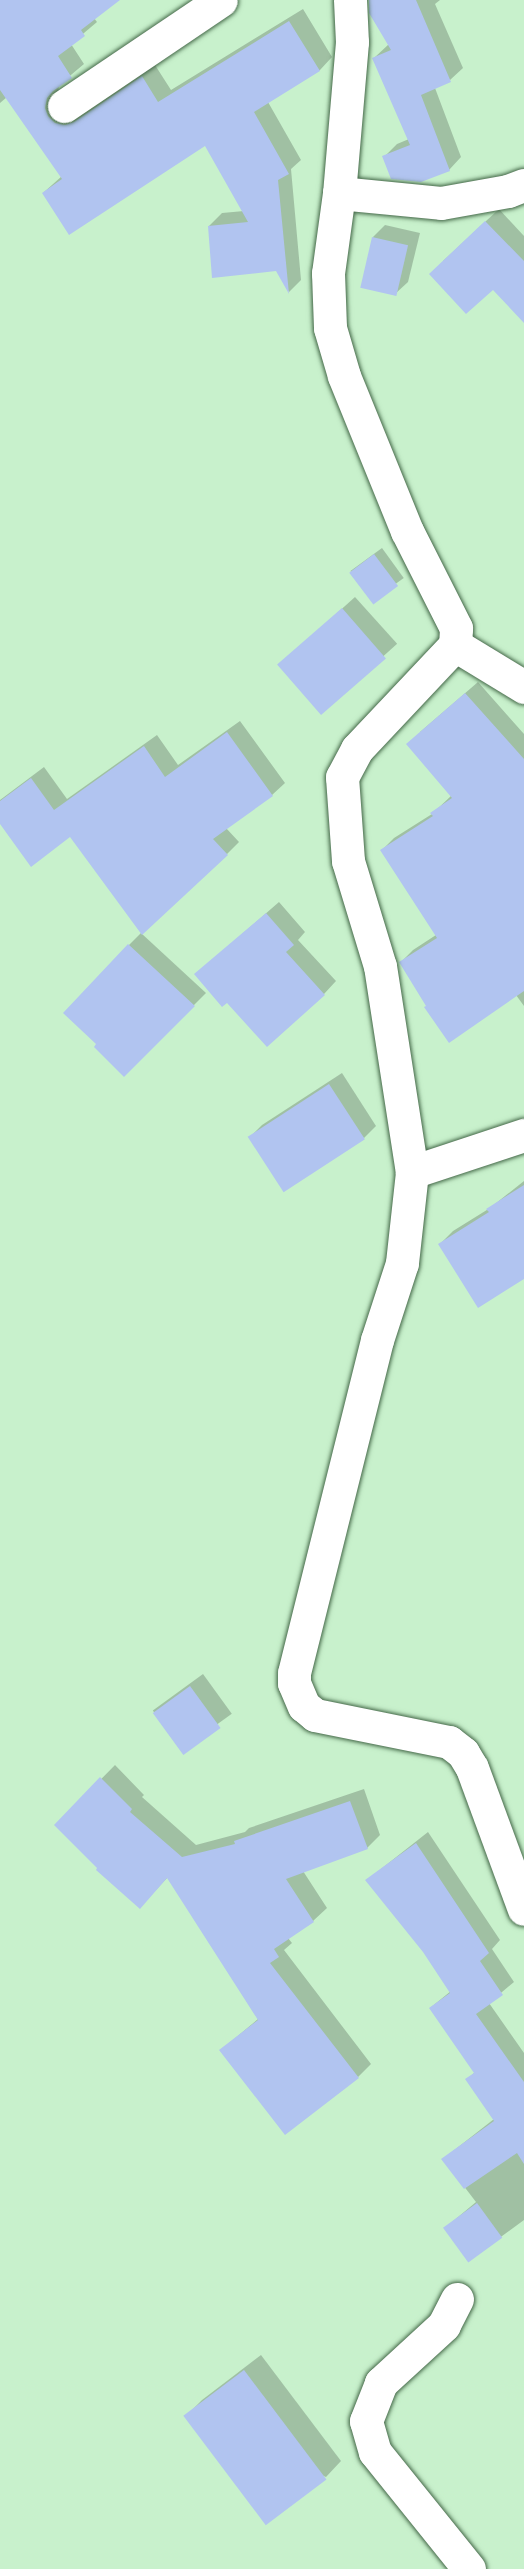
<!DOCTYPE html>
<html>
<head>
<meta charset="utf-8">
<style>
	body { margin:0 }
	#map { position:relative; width:524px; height:2569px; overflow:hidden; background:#c8f1cc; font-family:"Noto Sans",sans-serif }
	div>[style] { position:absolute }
	.shadow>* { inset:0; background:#0003; transform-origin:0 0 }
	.building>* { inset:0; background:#b1c4f0; transform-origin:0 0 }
	.roads { filter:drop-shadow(0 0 2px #446848) drop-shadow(0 0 2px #446848) }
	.minor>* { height:33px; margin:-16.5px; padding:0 16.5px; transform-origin:16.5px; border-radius:16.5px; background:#fff }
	span { translate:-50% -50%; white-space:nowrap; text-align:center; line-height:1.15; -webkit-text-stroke:5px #d5fed9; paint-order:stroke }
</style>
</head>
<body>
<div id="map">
	<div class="shadow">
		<div style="clip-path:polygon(0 0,117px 0,94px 18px,97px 22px,71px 44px,84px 64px,59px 85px,58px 94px,80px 112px,155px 65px,171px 90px,303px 9px,332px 57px,320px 70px,268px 102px,301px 160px,291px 169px,301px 280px,289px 292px,277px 270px,209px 226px,222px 213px,244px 211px,206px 144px,43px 193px,62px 176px,7px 97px,0 103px)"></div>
		<div style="clip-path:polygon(369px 0,440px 0,435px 4px,463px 68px,450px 80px,435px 88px,461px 157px,449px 170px,384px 157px,397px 144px,409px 139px,374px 58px,389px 44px,371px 12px)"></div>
		<div style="clip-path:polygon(499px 209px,524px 236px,524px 295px,493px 288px,443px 261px)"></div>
		<div style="clip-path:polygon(385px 225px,420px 233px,408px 282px,395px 294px,373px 237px)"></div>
		<div style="left:382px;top:548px;width:37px;height:39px;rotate:54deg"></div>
		<div style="left:355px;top:597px;width:63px;height:102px;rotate:48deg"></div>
		<div style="clip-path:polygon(478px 682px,524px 734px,524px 1006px,516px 995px,428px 1005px,401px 962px,413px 950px,436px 935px,382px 850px,394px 838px,432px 814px,452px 795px,420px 732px)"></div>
		<div style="clip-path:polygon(240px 721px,285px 783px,272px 795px,226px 828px,239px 842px,227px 854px,71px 835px,0 821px,0 800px,44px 767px,67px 799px,157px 735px,178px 765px)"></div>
		<div style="clip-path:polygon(279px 902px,305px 932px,298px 940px,336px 981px,324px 994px,227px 1001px,196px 974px)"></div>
		<div style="clip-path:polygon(141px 933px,206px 993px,124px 1075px,98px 1044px,129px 945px)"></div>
		<div style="clip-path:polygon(342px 1073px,376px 1126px,364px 1138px,250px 1137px,262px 1125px)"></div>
		<div style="clip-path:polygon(524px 1181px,524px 1277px,440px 1244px,453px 1231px,490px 1208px)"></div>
		<div style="left:203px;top:1674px;width:49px;height:62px;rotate:54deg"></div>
		<div style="clip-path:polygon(115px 1765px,144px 1795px,142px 1797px,196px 1845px,245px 1832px,249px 1828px,364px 1789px,380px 1835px,367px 1848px,303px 1871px,327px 1908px,313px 1921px,288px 1938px,292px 1943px,284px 1950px,371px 2064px,358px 2077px,221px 2050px,258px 2019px,168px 1877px,140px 1907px,56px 1825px)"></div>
		<div style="clip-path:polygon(428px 1832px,500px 1940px,492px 1949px,514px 1982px,489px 2003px,524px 2053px,524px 2220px,469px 2260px,445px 2228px,476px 2202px,443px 2159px,494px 2119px,467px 2080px,475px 2072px,430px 2008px,451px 1991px,424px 1951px,367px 1880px)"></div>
		<div style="clip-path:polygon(261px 2355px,341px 2461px,326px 2477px,186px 2416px,202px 2400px)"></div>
	</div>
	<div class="building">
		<div style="clip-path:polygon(0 0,120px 0,81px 30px,85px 36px,58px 56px,72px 78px,53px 91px,47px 98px,45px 108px,48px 116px,55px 123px,65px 125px,74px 122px,142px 76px,158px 102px,289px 21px,320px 71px,254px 112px,289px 174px,278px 180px,289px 294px,276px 271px,212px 278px,208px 226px,248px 222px,205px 146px,69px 235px,42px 193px,62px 179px,0 90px)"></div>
		<div style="clip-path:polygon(369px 0,416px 0,451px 82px,421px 95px,450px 171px,421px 182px,391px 179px,382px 156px,410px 145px,372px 58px,391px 50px,369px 13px)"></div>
		<div style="clip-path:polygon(485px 221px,524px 261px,524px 323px,493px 290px,466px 314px,429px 274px)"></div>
		<div style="left:372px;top:237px;width:37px;height:52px;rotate:13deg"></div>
		<div style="left:374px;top:554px;width:40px;height:31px;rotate:53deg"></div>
		<div style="left:342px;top:608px;width:67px;height:86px;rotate:49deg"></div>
		<div style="clip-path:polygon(465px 693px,524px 759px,524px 991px,449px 1043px,424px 1007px,426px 1006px,399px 962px,437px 938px,380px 850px,433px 816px,430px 813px,452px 798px,406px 744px)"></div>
		<div style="clip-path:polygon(227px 732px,273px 796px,213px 839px,228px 855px,142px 935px,70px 837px,31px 867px,0 824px,0 801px,31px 778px,54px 810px,144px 746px,165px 777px)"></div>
		<div style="clip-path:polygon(266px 913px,294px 945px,286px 952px,325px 995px,267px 1047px,227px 1003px,222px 1007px,194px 974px)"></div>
		<div style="clip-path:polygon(128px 944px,195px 1006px,124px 1077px,94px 1047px,96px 1044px,63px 1013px)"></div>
		<div style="left:329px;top:1084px;width:66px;height:97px;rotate:57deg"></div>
		<div style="clip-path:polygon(524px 1185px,524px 1279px,478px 1308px,438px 1244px,489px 1212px,486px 1209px)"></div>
		<div style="left:190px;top:1686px;width:52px;height:46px;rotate:54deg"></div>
		<div style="clip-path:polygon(100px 1777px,132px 1809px,130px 1812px,182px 1857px,235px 1844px,234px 1841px,350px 1801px,368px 1849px,286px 1879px,314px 1922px,274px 1949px,279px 1957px,270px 1963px,359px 2078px,285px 2135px,219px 2050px,258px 2020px,167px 1878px,140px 1909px,96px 1870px,97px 1868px,54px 1825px)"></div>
		<div style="clip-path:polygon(416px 1843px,489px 1953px,480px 1961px,503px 1995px,476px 2014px,524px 2082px,524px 2164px,517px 2153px,464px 2189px,441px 2159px,494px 2121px,465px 2079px,474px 2073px,429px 2008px,450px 1993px,423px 1952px,365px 1880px)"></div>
		<div style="left:477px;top:2203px;width:43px;height:42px;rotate:54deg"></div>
		<div style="left:244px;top:2370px;width:137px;height:76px;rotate:53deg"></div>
	</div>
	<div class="roads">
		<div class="minor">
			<div style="left:350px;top:0;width:42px;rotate:87.3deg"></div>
			<div style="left:352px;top:42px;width:152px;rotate:94.9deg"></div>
			<div style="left:339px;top:193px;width:81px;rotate:97.8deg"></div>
			<div style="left:328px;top:273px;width:55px;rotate:87.9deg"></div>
			<div style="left:330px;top:328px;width:50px;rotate:73.7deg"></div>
			<div style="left:344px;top:376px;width:167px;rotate:67.9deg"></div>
			<div style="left:407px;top:531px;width:109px;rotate:63.2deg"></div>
			<div style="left:456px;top:628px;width:17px;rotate:93deg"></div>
			<div style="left:455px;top:645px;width:143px;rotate:133.3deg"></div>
			<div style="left:357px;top:749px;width:32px;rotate:118deg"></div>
			<div style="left:342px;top:777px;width:84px;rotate:85.9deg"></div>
			<div style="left:348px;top:861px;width:110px;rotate:73.1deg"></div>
			<div style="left:380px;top:966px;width:208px;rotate:81.2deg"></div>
			<div style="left:412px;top:1172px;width:92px;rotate:96.3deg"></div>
			<div style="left:402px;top:1263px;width:81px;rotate:108deg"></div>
			<div style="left:377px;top:1340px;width:343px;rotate:104deg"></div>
			<div style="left:294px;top:1673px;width:10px;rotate:90deg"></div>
			<div style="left:294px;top:1683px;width:25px;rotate:67deg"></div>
			<div style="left:304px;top:1706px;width:14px;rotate:39deg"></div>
			<div style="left:315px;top:1715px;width:137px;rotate:11.4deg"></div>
			<div style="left:449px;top:1742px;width:18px;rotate:38deg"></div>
			<div style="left:463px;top:1753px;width:17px;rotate:59deg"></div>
			<div style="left:472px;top:1768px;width:150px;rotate:69.8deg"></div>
			<div style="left:64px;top:106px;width:189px;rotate:-34deg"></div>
			<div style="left:339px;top:193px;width:102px;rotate:5.6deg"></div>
			<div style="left:441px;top:203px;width:68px;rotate:-10.2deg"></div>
			<div style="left:508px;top:191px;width:17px;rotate:-21deg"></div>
			<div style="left:455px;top:645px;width:81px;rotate:31.3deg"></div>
			<div style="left:412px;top:1172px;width:118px;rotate:-18.3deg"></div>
			<div style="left:457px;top:2299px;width:29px;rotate:117deg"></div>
			<div style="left:444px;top:2325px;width:86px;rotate:137.4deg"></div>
			<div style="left:381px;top:2383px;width:41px;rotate:111.5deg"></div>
			<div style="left:366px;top:2421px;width:32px;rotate:74deg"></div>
			<div style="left:375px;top:2452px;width:150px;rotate:51.2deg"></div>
		</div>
	</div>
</div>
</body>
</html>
